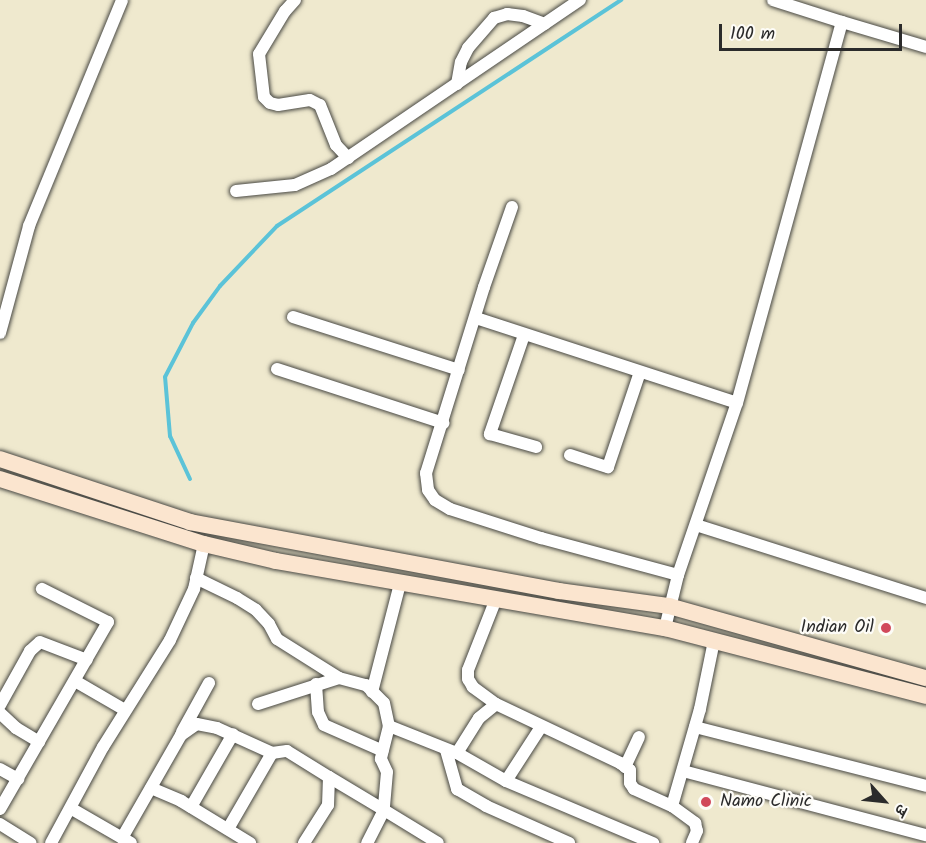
<!DOCTYPE html>
<html>
<head>
<meta charset="utf-8">
<style>
	body { margin:0 }
	#map { position:relative; width:926px; height:843px; overflow:hidden; background:#efe9ce; font-family:Kalam,"Playpen Sans Deva",sans-serif }
	div>[style] { position:absolute }
	.stream>* { height:4px; margin:-2px; padding:0 2px; transform-origin:2px; border-radius:2px; background:#5bc3d8 }
	.roads { filter:drop-shadow(0 0 2px #484843) drop-shadow(0 0 2px #484843) }
	.minor>* { height:12px; margin:-6px; padding:0 6px; transform-origin:6px; border-radius:6px; background:#fff }
	.secondary>* { height:16px; margin:-8px; padding:0 8px; transform-origin:8px; border-radius:8px; background:#fbe5cf }
	.dots>* { width:16px; height:16px; translate:-50% -50%; box-sizing:border-box; border:3px solid #fdfcf7; border-radius:50% }
	span { translate:-50% -50%; white-space:nowrap; text-align:center; line-height:1.15; -webkit-text-stroke:4.5px #fdfcf7; paint-order:stroke }
	.poi-label { font-size:18px; color:#2b2b2b }
	.right { translate:-100% -50%; text-align:right }
	.left { translate:0 -50%; text-align:left }
	.north { position:absolute; left:854px; top:771px; width:60px; height:60px; -webkit-text-stroke:4px #fdfcf7; paint-order:stroke; rotate:117deg; font-size:16px; font-weight:700; line-height:24px; text-align:center; color:#2b2b2b }
	.north::after { content:''; display:block; margin:auto; width:21px; height:27px; background:#2b2b2b; clip-path:polygon(50% 0,100% 100%,50% 72%,0 100%) }
	.scale { position:absolute; left:719px; top:24px; width:183px; height:27px; box-sizing:border-box; border:3px solid #2b2b2b; border-top:0; padding-left:8px; font-size:18px; line-height:21px; white-space:nowrap; color:#2b2b2b; -webkit-text-stroke:4px #fdfcf7; paint-order:stroke }
</style>
</head>
<body>
<div id="map">
	<div class="stream">
		<div style="left:190px;top:479px;width:47px;rotate:-114.9deg"></div>
		<div style="left:170px;top:436px;width:59px;rotate:-94.8deg"></div>
		<div style="left:165px;top:377px;width:61px;rotate:-62.6deg"></div>
		<div style="left:193px;top:323px;width:46px;rotate:-53.9deg"></div>
		<div style="left:220px;top:286px;width:83px;rotate:-46.5deg"></div>
		<div style="left:277px;top:226px;width:412px;rotate:-33.3deg"></div>
	</div>
	<div class="roads">
		<div class="minor">
			<div style="left:295px;top:0;width:15px;rotate:132deg"></div>
			<div style="left:285px;top:11px;width:50px;rotate:121.2deg"></div>
			<div style="left:259px;top:54px;width:43px;rotate:83.4deg"></div>
			<div style="left:264px;top:97px;width:8px;rotate:45deg"></div>
			<div style="left:270px;top:103px;width:8px;rotate:14deg"></div>
			<div style="left:278px;top:105px;width:32px;rotate:-9deg"></div>
			<div style="left:310px;top:100px;width:11px;rotate:27deg"></div>
			<div style="left:320px;top:105px;width:43px;rotate:68.2deg"></div>
			<div style="left:336px;top:145px;width:18px;rotate:47deg"></div>
			<div style="left:773px;top:0;width:72px;rotate:17.7deg"></div>
			<div style="left:457px;top:84px;width:22px;rotate:-80deg"></div>
			<div style="left:461px;top:62px;width:16px;rotate:-63deg"></div>
			<div style="left:468px;top:48px;width:40px;rotate:-49deg"></div>
			<div style="left:494px;top:18px;width:14px;rotate:-17deg"></div>
			<div style="left:507px;top:14px;width:16px;rotate:7deg"></div>
			<div style="left:523px;top:16px;width:23px;rotate:20deg"></div>
			<div style="left:236px;top:191px;width:59px;rotate:-5.8deg"></div>
			<div style="left:295px;top:185px;width:39px;rotate:-24deg"></div>
			<div style="left:331px;top:169px;width:301px;rotate:-34.2deg"></div>
			<div style="left:512px;top:207px;width:85px;rotate:109.3deg"></div>
			<div style="left:484px;top:287px;width:195px;rotate:107.3deg"></div>
			<div style="left:426px;top:473px;width:17px;rotate:83deg"></div>
			<div style="left:428px;top:490px;width:12px;rotate:55deg"></div>
			<div style="left:435px;top:500px;width:17px;rotate:31deg"></div>
			<div style="left:450px;top:509px;width:96px;rotate:17.7deg"></div>
			<div style="left:541px;top:538px;width:142px;rotate:15.1deg"></div>
			<div style="left:293px;top:317px;width:174px;rotate:17.7deg"></div>
			<div style="left:476px;top:318px;width:274px;rotate:18deg"></div>
			<div style="left:0;top:333px;width:111px;rotate:-74.8deg"></div>
			<div style="left:29px;top:226px;width:244px;rotate:-67.6deg"></div>
			<div style="left:524px;top:335px;width:105px;rotate:109deg"></div>
			<div style="left:490px;top:434px;width:48px;rotate:15.8deg"></div>
			<div style="left:277px;top:369px;width:175px;rotate:18deg"></div>
			<div style="left:570px;top:455px;width:40px;rotate:18deg"></div>
			<div style="left:608px;top:467px;width:100px;rotate:-71.4deg"></div>
			<div style="left:696px;top:525px;width:241px;rotate:17.6deg"></div>
			<div style="left:196px;top:578px;width:46px;rotate:26deg"></div>
			<div style="left:237px;top:598px;width:22px;rotate:32deg"></div>
			<div style="left:256px;top:610px;width:19px;rotate:47deg"></div>
			<div style="left:269px;top:624px;width:17px;rotate:62deg"></div>
			<div style="left:277px;top:639px;width:73px;rotate:32.2deg"></div>
			<div style="left:665px;top:628px;width:55px;rotate:-76.2deg"></div>
			<div style="left:678px;top:575px;width:182px;rotate:-71.1deg"></div>
			<div style="left:737px;top:403px;width:395px;rotate:-74.6deg"></div>
			<div style="left:842px;top:22px;width:88px;rotate:16.6deg"></div>
			<div style="left:75px;top:681px;width:58px;rotate:30.1deg"></div>
			<div style="left:316px;top:684px;width:28px;rotate:86deg"></div>
			<div style="left:318px;top:712px;width:14px;rotate:65deg"></div>
			<div style="left:324px;top:725px;width:64px;rotate:23.8deg"></div>
			<div style="left:372px;top:692px;width:112px;rotate:-75.5deg"></div>
			<div style="left:258px;top:704px;width:85px;rotate:-17.8deg"></div>
			<div style="left:339px;top:678px;width:28px;rotate:15deg"></div>
			<div style="left:366px;top:685px;width:25px;rotate:45deg"></div>
			<div style="left:384px;top:703px;width:24px;rotate:78deg"></div>
			<div style="left:389px;top:726px;width:34px;rotate:104deg"></div>
			<div style="left:381px;top:759px;width:14px;rotate:65deg"></div>
			<div style="left:387px;top:772px;width:38px;rotate:95deg"></div>
			<div style="left:384px;top:810px;width:63px;rotate:31.4deg"></div>
			<div style="left:496px;top:704px;width:29px;rotate:-144deg"></div>
			<div style="left:473px;top:687px;width:9px;rotate:-122deg"></div>
			<div style="left:468px;top:679px;width:9px;rotate:-90deg"></div>
			<div style="left:468px;top:670px;width:76px;rotate:-68.5deg"></div>
			<div style="left:0;top:705px;width:62px;rotate:-60.9deg"></div>
			<div style="left:30px;top:651px;width:13px;rotate:-42deg"></div>
			<div style="left:40px;top:642px;width:50px;rotate:21deg"></div>
			<div style="left:0;top:713px;width:22px;rotate:43deg"></div>
			<div style="left:16px;top:728px;width:27px;rotate:31deg"></div>
			<div style="left:389px;top:726px;width:73px;rotate:21.7deg"></div>
			<div style="left:457px;top:753px;width:56px;rotate:29.7deg"></div>
			<div style="left:506px;top:781px;width:160px;rotate:22.9deg"></div>
			<div style="left:695px;top:727px;width:238px;rotate:14.3deg"></div>
			<div style="left:182px;top:732px;width:56px;rotate:-61.1deg"></div>
			<div style="left:446px;top:750px;width:41px;rotate:74.2deg"></div>
			<div style="left:457px;top:789px;width:34px;rotate:30deg"></div>
			<div style="left:486px;top:806px;width:91px;rotate:24deg"></div>
			<div style="left:272px;top:753px;width:15px;rotate:-8deg"></div>
			<div style="left:287px;top:751px;width:49px;rotate:31.8deg"></div>
			<div style="left:329px;top:777px;width:28px;rotate:92deg"></div>
			<div style="left:328px;top:805px;width:45px;rotate:122.3deg"></div>
			<div style="left:457px;top:753px;width:41px;rotate:-57.8deg"></div>
			<div style="left:479px;top:718px;width:22px;rotate:-39deg"></div>
			<div style="left:496px;top:704px;width:137px;rotate:25.4deg"></div>
			<div style="left:620px;top:763px;width:12px;rotate:35deg"></div>
			<div style="left:630px;top:770px;width:13px;rotate:90deg"></div>
			<div style="left:630px;top:783px;width:7px;rotate:56deg"></div>
			<div style="left:634px;top:789px;width:42px;rotate:24.1deg"></div>
			<div style="left:672px;top:806px;width:29px;rotate:36deg"></div>
			<div style="left:695px;top:823px;width:8px;rotate:76deg"></div>
			<div style="left:697px;top:831px;width:13px;rotate:113deg"></div>
			<div style="left:625px;top:767px;width:33px;rotate:-65deg"></div>
			<div style="left:0;top:769px;width:21px;rotate:29deg"></div>
			<div style="left:683px;top:771px;width:251px;rotate:14.8deg"></div>
			<div style="left:329px;top:777px;width:64px;rotate:31deg"></div>
			<div style="left:384px;top:810px;width:37px;rotate:117deg"></div>
			<div style="left:506px;top:781px;width:64px;rotate:-57.1deg"></div>
			<div style="left:151px;top:788px;width:33px;rotate:23deg"></div>
			<div style="left:181px;top:801px;width:81px;rotate:31.3deg"></div>
			<div style="left:672px;top:806px;width:101px;rotate:-73.9deg"></div>
			<div style="left:700px;top:709px;width:69px;rotate:-78.4deg"></div>
			<div style="left:191px;top:807px;width:84px;rotate:-60.1deg"></div>
			<div style="left:0;top:809px;width:216px;rotate:-60deg"></div>
			<div style="left:108px;top:622px;width:74px;rotate:-153.4deg"></div>
			<div style="left:72px;top:809px;width:68px;rotate:30deg"></div>
			<div style="left:0;top:824px;width:36px;rotate:32deg"></div>
			<div style="left:122px;top:838px;width:119px;rotate:-60.2deg"></div>
			<div style="left:181px;top:735px;width:19px;rotate:-35deg"></div>
			<div style="left:197px;top:724px;width:20px;rotate:11deg"></div>
			<div style="left:217px;top:728px;width:60px;rotate:24.4deg"></div>
			<div style="left:272px;top:753px;width:88px;rotate:120.1deg"></div>
			<div style="left:51px;top:843px;width:109px;rotate:-61.6deg"></div>
			<div style="left:103px;top:747px;width:126px;rotate:-57.9deg"></div>
			<div style="left:170px;top:640px;width:56px;rotate:-64.8deg"></div>
			<div style="left:194px;top:589px;width:46px;rotate:-77.5deg"></div>
		</div>
		<div class="secondary">
			<div style="left:0;top:459px;width:200px;rotate:18.3deg"></div>
			<div style="left:190px;top:522px;width:375px;rotate:10.6deg"></div>
			<div style="left:559px;top:591px;width:111px;rotate:7.8deg"></div>
			<div style="left:669px;top:606px;width:267px;rotate:15.7deg"></div>
			<div style="left:0;top:479px;width:214px;rotate:17.7deg"></div>
			<div style="left:204px;top:544px;width:74px;rotate:13.3deg"></div>
			<div style="left:276px;top:561px;width:395px;rotate:9.8deg"></div>
			<div style="left:665px;top:628px;width:270px;rotate:14.6deg"></div>
		</div>
	</div>
	<div class="dots">
		<div style="left:886px;top:628px;background:#d1495b"></div>
		<div style="left:706px;top:802px;background:#d1495b"></div>
	</div>
	<div class="poi-label">
		<span class="right" style="left:874px;top:628px">Indian Oil</span>
		<span class="left" style="left:720px;top:802px">Namo Clinic</span>
	</div>
	<div class="north">उ</div>
	<div class="scale">100 m</div>
</div>
</body>
</html>
